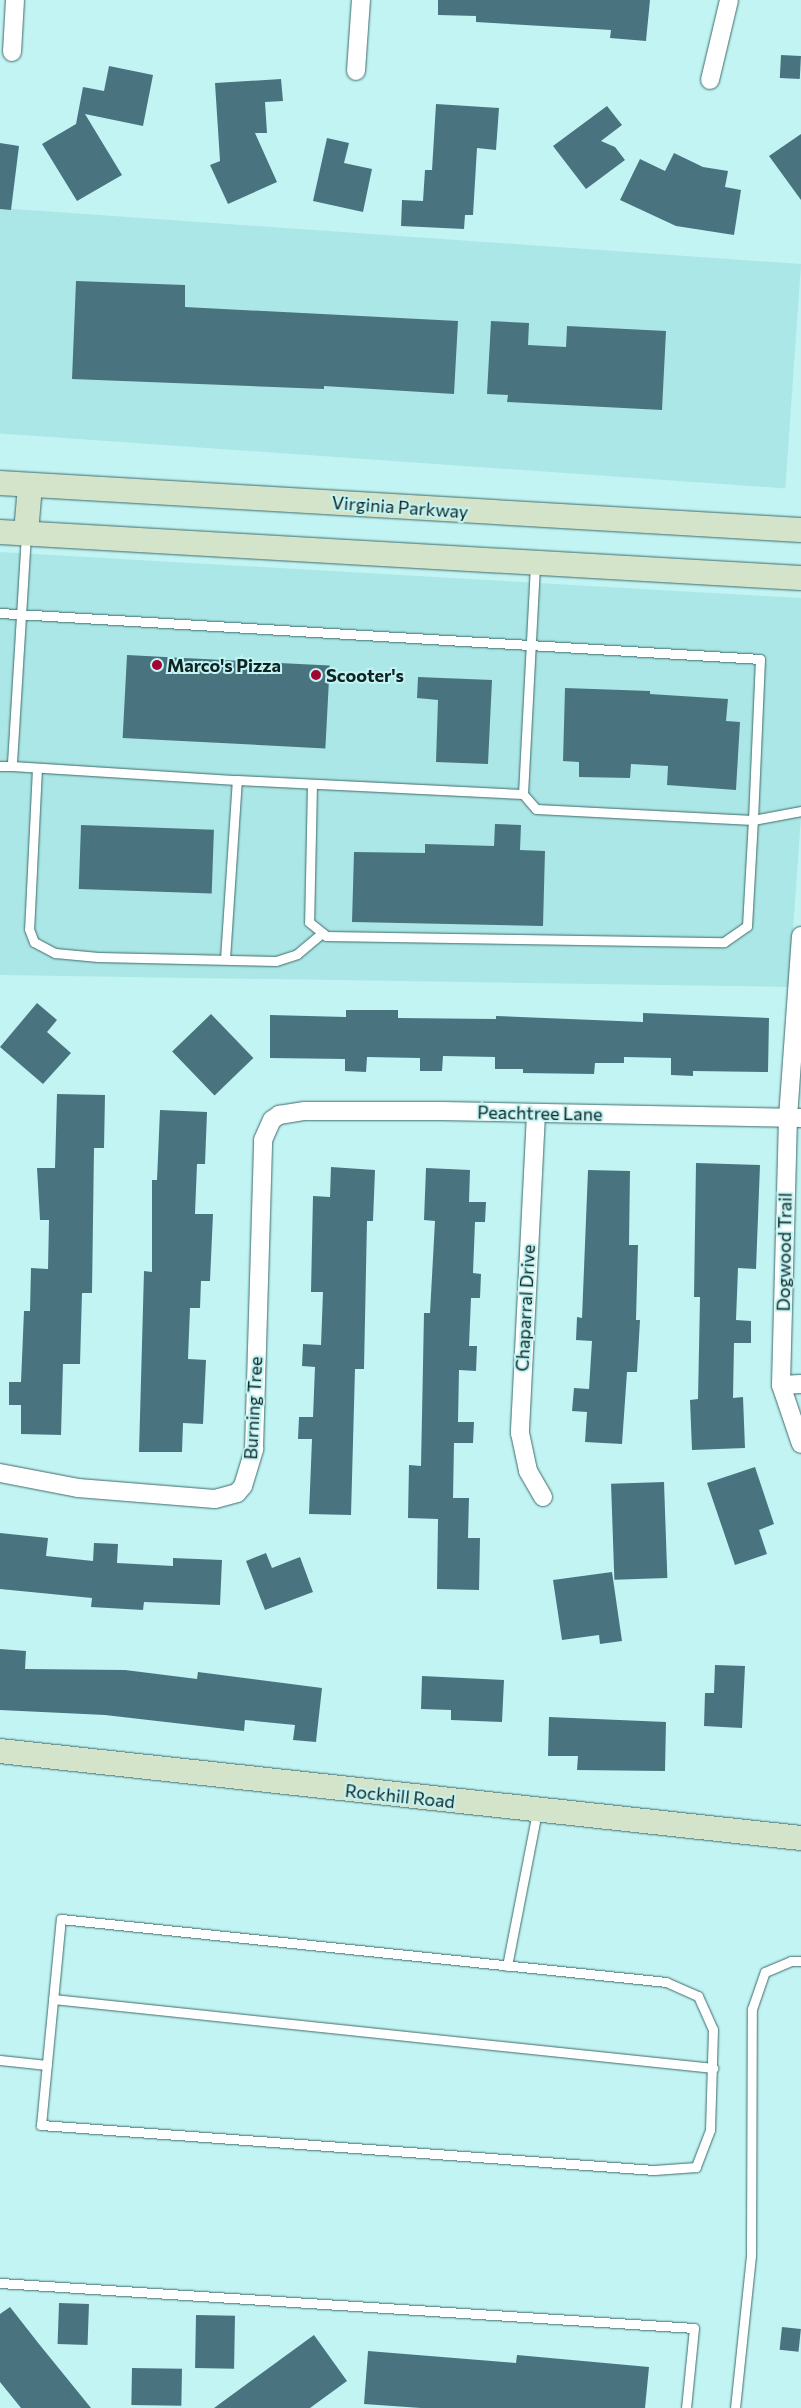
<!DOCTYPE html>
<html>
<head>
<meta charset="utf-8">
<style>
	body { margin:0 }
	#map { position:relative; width:801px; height:2408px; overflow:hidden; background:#c3f4f4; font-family:Commissioner,sans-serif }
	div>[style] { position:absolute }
	.built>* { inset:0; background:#ace7e7; transform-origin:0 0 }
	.building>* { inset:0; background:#49747f; transform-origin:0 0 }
	.roads { filter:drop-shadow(0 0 1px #3e6b6b) drop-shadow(0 0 1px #3e6b6b) }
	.lane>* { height:9px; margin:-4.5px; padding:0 4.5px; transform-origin:4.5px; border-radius:4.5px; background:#fff }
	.street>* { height:18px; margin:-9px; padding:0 9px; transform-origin:9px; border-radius:9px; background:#fff }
	.secondary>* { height:24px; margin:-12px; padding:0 12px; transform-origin:12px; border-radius:12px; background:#d3e4ca }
	.dots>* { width:14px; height:14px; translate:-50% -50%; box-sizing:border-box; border:2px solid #c3f4f4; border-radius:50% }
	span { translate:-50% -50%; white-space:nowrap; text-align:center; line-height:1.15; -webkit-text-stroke:4px #c3f4f4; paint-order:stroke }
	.street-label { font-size:18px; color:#0f2323 }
	.poi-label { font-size:18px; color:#0f2323; font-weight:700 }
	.left { translate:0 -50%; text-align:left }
</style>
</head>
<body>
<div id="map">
	<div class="built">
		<div style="left:0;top:208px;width:803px;height:225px;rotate:4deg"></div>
		<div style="clip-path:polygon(0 552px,801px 598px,801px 817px,789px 987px,0 975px)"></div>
	</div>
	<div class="building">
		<div style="clip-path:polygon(438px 0,650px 0,646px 41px,610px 38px,611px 30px,476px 22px,476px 16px,438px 15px)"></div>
		<div style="left:781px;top:55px;width:20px;height:23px;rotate:3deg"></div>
		<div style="clip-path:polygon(109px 66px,153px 75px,143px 126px,85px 114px,122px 175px,77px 201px,42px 144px,76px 124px,83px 87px,104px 91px)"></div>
		<div style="clip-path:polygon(281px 79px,283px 101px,265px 102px,267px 133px,255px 133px,277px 182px,228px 204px,210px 165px,220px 161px,215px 83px)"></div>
		<div style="clip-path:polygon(436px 104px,499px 108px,496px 150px,477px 148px,473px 215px,465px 215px,464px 229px,401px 226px,402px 200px,423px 201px,425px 170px,432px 170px)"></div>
		<div style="clip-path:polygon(607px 106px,622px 125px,601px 141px,615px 147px,625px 160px,586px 189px,553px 146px)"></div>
		<div style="clip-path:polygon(801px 134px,801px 200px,769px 156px)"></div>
		<div style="clip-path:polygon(327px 138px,349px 143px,344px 163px,372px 169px,363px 212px,313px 201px)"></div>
		<div style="clip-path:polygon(0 143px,19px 146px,11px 210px,0 209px)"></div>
		<div style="clip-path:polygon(674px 153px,703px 167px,728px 171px,725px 187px,741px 190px,734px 235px,676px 226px,620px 200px,640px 159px,665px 171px)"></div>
		<div style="clip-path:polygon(76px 281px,185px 285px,185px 307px,458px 321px,454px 394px,324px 386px,324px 389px,72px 379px)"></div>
		<div style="clip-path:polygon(491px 321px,529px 323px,528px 345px,566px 347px,567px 326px,666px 331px,662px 410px,507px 402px,508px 395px,487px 394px)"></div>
		<div style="left:127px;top:655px;width:203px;height:83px;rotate:3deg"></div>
		<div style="clip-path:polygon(418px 677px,492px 680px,488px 764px,436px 762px,438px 700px,417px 698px)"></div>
		<div style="clip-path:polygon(565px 688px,650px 691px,650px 694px,728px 699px,726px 721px,740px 722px,736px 790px,667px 785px,668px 766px,631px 764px,630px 778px,579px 777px,579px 762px,563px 761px)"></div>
		<div style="clip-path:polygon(495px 824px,521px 825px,520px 850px,545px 851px,543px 926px,352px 922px,354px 852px,425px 853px,425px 844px,494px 846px)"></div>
		<div style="left:81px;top:825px;width:133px;height:64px;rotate:2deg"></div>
		<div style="clip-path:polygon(37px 1003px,57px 1020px,47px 1032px,71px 1053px,43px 1084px,0 1047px)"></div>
		<div style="clip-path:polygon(346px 1010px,398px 1010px,398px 1018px,496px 1019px,496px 1016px,643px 1022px,643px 1013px,769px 1018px,768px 1072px,693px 1071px,693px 1076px,671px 1075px,671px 1058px,624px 1057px,624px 1063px,595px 1063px,594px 1074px,523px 1073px,523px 1069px,495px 1069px,495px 1057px,443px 1056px,442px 1071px,420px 1071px,420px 1058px,367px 1057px,366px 1072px,345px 1071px,345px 1059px,270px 1058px,270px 1015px,346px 1017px)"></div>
		<div style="left:211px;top:1014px;width:61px;height:54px;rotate:46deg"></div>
		<div style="clip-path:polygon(57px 1094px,105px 1095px,104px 1148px,94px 1148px,92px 1293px,82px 1293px,80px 1364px,63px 1364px,61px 1435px,21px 1434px,21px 1405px,9px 1405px,9px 1382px,21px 1382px,24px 1311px,30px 1311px,31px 1268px,48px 1269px,49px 1220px,40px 1220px,37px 1168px,55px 1168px)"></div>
		<div style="clip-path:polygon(160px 1110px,207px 1112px,205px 1164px,197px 1164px,195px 1214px,213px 1214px,210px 1281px,201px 1281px,200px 1308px,190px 1308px,188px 1359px,206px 1360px,203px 1424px,183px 1423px,182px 1452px,139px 1452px,144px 1271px,152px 1272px,152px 1180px,157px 1180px)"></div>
		<div style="clip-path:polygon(696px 1163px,760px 1165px,756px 1269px,738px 1268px,736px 1320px,751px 1321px,751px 1343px,734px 1343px,733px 1398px,743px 1397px,745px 1448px,692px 1450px,690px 1400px,698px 1399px,700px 1297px,694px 1297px)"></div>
		<div style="clip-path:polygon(331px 1167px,375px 1170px,373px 1221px,367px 1221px,364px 1369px,355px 1369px,351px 1515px,309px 1514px,312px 1439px,298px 1439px,299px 1417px,313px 1417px,315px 1367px,302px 1366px,303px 1344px,321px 1345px,323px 1292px,311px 1292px,313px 1196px,330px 1197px)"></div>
		<div style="clip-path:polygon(426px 1168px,470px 1170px,469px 1202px,486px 1202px,485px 1222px,475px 1222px,473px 1273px,481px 1274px,480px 1298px,471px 1298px,469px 1346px,477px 1346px,476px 1371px,459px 1370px,458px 1422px,474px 1422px,473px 1443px,454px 1443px,453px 1498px,469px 1498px,468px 1538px,480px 1538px,479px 1590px,437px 1589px,438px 1519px,408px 1518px,409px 1465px,421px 1466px,424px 1313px,430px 1313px,435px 1221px,424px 1220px)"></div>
		<div style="clip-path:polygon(588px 1170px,630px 1171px,629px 1245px,638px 1245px,636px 1320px,640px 1320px,637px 1372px,627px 1372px,622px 1444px,585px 1442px,587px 1412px,572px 1411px,574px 1388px,589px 1389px,592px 1341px,576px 1340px,577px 1317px,582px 1318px)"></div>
		<div style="clip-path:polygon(755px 1467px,774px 1524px,759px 1530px,767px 1554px,735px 1565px,707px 1483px)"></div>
		<div style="left:664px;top:1482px;width:96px;height:53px;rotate:88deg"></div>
		<div style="clip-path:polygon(0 1533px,48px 1538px,46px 1556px,93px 1561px,94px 1543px,118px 1544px,117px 1563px,173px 1566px,173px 1558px,222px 1560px,220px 1605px,144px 1602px,143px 1610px,91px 1607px,92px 1598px,0 1589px)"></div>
		<div style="clip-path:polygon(266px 1553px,272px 1568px,300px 1557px,313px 1592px,265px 1610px,246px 1561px)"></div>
		<div style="clip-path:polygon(612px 1572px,622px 1641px,600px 1644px,599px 1635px,562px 1640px,553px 1580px)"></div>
		<div style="clip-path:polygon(0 1649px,26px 1651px,25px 1669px,125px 1670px,197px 1679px,198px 1672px,322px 1688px,316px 1742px,293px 1740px,295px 1725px,245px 1720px,244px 1731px,105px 1715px,0 1710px)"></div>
		<div style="clip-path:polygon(715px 1665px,745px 1666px,742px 1728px,704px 1726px,705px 1693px,714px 1693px)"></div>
		<div style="clip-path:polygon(422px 1676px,504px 1680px,502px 1722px,451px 1720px,451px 1710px,421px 1709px)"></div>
		<div style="clip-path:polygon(549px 1717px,666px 1722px,665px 1771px,577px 1770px,578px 1756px,548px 1756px)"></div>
		<div style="left:59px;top:2303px;width:30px;height:41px;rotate:2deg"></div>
		<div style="clip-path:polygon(10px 2307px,39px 2344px,91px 2408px,21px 2408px,0 2382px,0 2314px)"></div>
		<div style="left:196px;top:2315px;width:39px;height:53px;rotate:1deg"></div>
		<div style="left:782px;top:2327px;width:19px;height:23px;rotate:6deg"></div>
		<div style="clip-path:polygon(314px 2335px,347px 2381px,310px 2408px,214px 2408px)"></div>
		<div style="clip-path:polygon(368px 2351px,516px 2363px,517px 2355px,649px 2367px,645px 2408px,421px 2408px,364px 2404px)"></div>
		<div style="left:132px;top:2368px;width:50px;height:37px;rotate:1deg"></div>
	</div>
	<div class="roads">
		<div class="lane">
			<div style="left:26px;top:534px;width:232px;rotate:93.5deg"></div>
			<div style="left:12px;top:766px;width:225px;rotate:3.6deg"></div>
			<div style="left:237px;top:780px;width:286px;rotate:2.8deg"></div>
			<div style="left:523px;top:794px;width:230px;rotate:-87deg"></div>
			<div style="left:0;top:613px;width:761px;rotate:3.46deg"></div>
			<div style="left:760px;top:659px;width:161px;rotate:92.5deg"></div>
			<div style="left:753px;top:820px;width:49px;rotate:-10.6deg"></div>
			<div style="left:0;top:766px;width:12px"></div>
			<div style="left:37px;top:768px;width:161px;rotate:92.8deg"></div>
			<div style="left:29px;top:929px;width:14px;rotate:69deg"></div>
			<div style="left:34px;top:942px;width:24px;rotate:28deg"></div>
			<div style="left:55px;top:953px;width:43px;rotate:5.3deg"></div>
			<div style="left:98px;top:957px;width:178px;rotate:1.3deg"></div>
			<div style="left:276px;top:961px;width:22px;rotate:-18deg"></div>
			<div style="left:297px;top:954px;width:33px;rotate:-40deg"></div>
			<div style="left:312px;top:784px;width:138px;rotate:91.2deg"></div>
			<div style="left:309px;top:922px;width:22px;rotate:39deg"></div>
			<div style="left:326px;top:936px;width:398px;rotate:0.9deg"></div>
			<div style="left:724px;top:942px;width:28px;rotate:-35deg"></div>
			<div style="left:747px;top:926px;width:106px;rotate:-86.8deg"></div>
			<div style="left:753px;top:820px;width:217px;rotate:-177.1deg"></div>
			<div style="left:536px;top:809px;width:20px;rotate:-131deg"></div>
			<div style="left:225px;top:959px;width:179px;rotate:-86.2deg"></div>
			<div style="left:61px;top:1919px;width:608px;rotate:5.94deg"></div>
			<div style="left:666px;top:1982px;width:35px;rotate:24deg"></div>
			<div style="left:698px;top:1996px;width:36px;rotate:66deg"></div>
			<div style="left:713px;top:2029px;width:101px;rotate:91.7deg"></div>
			<div style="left:710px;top:2130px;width:40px;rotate:111deg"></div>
			<div style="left:696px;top:2167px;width:42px;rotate:175.9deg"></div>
			<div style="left:654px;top:2170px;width:615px;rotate:-175.8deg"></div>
			<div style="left:41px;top:2125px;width:207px;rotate:-84.5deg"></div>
			<div style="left:507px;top:1966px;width:158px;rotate:-79deg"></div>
			<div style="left:53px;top:1999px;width:664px;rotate:5.97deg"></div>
			<div style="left:0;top:2060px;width:47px;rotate:6.1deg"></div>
			<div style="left:0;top:2283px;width:695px;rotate:3.71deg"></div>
			<div style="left:694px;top:2328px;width:80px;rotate:95.7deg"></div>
			<div style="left:735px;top:2408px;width:154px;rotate:-84deg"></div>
			<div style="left:751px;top:2255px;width:246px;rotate:-89.8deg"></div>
			<div style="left:752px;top:2009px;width:39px;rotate:-71deg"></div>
			<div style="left:765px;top:1972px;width:28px;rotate:-23deg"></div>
			<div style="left:791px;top:1961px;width:10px"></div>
		</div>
		<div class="street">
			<div style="left:12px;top:52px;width:52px;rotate:-86.7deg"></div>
			<div style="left:356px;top:71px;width:71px;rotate:-86deg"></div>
			<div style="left:710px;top:80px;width:82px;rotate:-76.6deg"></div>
			<div style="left:801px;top:936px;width:181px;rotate:94.1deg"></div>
			<div style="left:788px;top:1117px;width:268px;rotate:91.5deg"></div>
			<div style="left:781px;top:1385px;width:62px;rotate:71.3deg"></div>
			<div style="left:536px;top:1114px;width:319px;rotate:92.9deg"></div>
			<div style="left:520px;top:1433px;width:39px;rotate:78deg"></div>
			<div style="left:528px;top:1471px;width:30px;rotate:60deg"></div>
			<div style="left:781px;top:1385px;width:20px;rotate:-3deg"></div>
			<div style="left:0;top:1473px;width:79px;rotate:10.9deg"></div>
			<div style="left:78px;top:1488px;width:137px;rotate:4.6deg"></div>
			<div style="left:215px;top:1499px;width:23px;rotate:-15deg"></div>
			<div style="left:237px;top:1493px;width:9px;rotate:-49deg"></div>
			<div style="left:243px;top:1486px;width:39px;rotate:-73deg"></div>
			<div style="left:254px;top:1449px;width:309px;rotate:-88.3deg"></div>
			<div style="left:263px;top:1140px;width:22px;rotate:-66deg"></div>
			<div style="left:272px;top:1120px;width:9px;rotate:-36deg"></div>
			<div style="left:279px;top:1115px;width:26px;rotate:-9deg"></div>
			<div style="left:305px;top:1111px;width:137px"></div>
			<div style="left:442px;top:1111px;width:359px;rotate:1.1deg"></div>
		</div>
		<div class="secondary">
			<div style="left:0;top:483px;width:802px;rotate:3.36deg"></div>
			<div style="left:0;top:532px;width:802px;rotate:3.29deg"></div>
			<div style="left:26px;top:533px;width:48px;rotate:-85.2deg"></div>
			<div style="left:0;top:1751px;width:806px;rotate:6.2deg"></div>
		</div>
	</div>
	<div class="dots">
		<div style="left:157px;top:665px;background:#a30533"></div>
		<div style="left:316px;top:675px;background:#a30533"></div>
	</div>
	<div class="street-label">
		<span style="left:400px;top:507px;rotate:4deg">Virginia Parkway</span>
		<span style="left:540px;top:1113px;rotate:1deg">Peachtree Lane</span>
		<span style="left:784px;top:1252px;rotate:-89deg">Dogwood Trail</span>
		<span style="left:525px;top:1308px;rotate:-87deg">Chaparral Drive</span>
		<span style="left:253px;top:1408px;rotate:-87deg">Burning Tree</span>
		<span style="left:400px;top:1796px;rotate:6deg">Rockhill Road</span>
	</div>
	<div class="poi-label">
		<span class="left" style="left:167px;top:665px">Marco's Pizza</span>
		<span class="left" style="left:326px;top:675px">Scooter's</span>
	</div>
</div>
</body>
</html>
